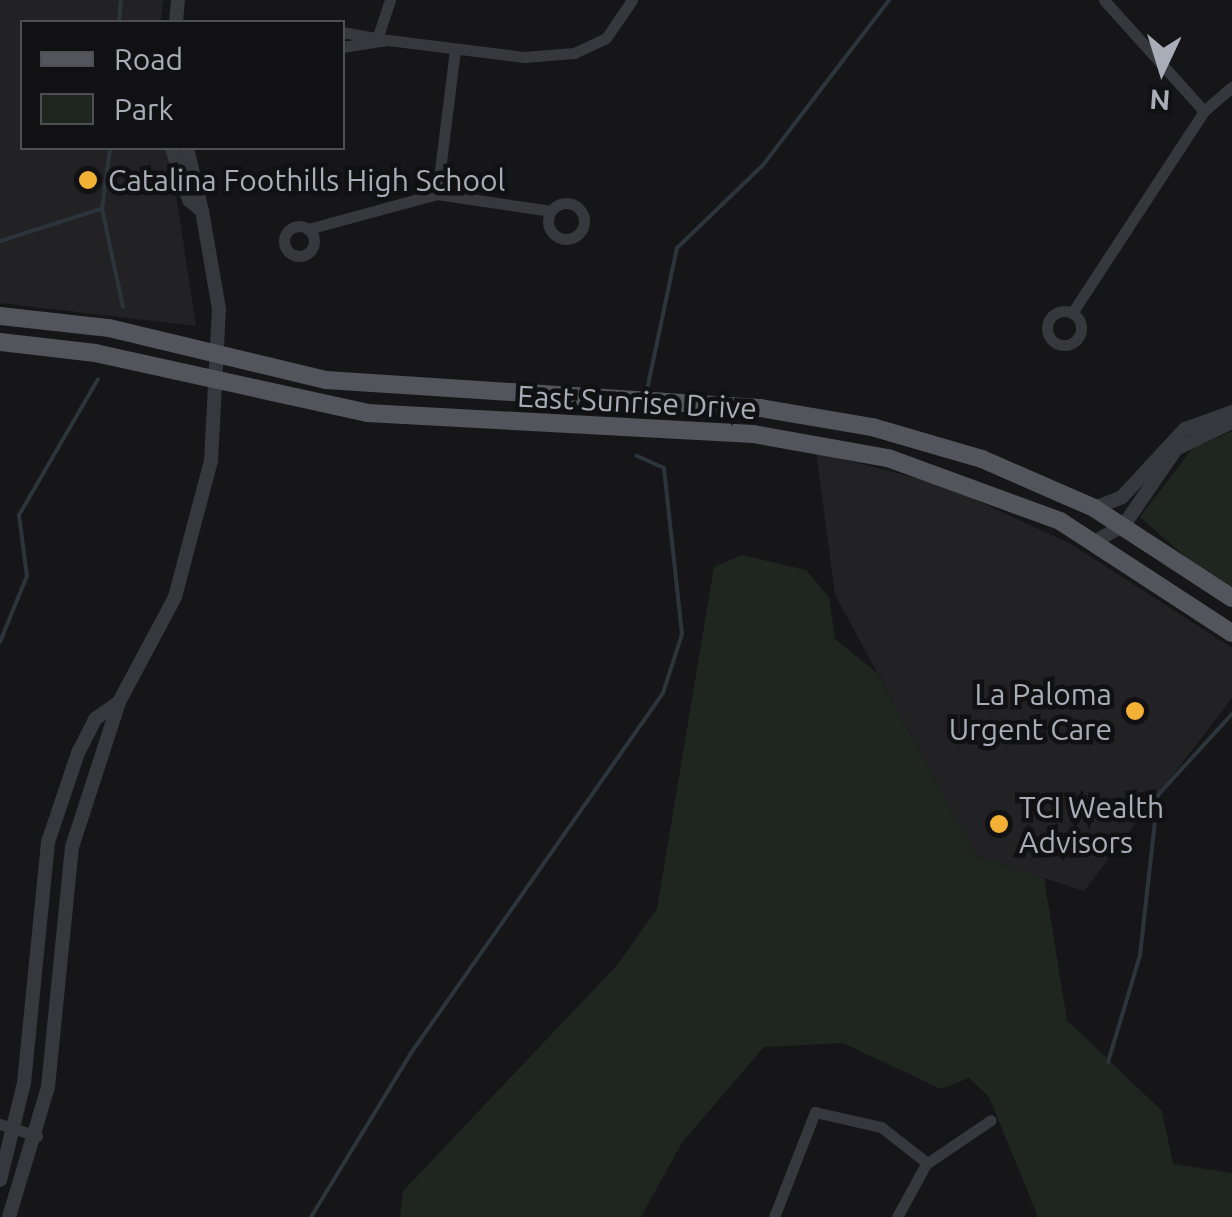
<!DOCTYPE html>
<html>
<head>
<meta charset="utf-8">
<style>
	body { margin:0 }
	#map { position:relative; width:1232px; height:1217px; overflow:hidden; background:#161618; font-family:Ubuntu,sans-serif }
	div>[style] { position:absolute }
	.built>* { inset:0; background:#222225 }
	.green>* { inset:0; background:#1e261f }
	.stream>* { height:4px; margin:-2px; padding:0 2px; transform-origin:2px; border-radius:2px; background:#2c353c }
	.minor>* { height:11px; margin:-5.5px; padding:0 5.5px; transform-origin:5.5px; border-radius:5.5px; background:#37383d }
	.minor>.ring { margin:-5.5px; padding:0; box-sizing:content-box; background:none; border:11px solid #37383d; border-radius:50% }
	.tertiary>* { height:14px; margin:-7px; padding:0 7px; transform-origin:7px; border-radius:7px; background:#37383d }
	.primary>* { height:18px; margin:-9px; padding:0 9px; transform-origin:9px; border-radius:9px; background:#53555c }
	.dots>* { width:28px; height:28px; translate:-50% -50%; box-sizing:border-box; border:5px solid #111113; border-radius:50% }
	span { translate:-50% -50%; white-space:nowrap; text-align:center; line-height:1.15; -webkit-text-stroke:9px #111113; paint-order:stroke }
	.poi-label { font-size:30px; color:#a8adb8 }
	.left { translate:0 -50%; text-align:left }
	.right { translate:-100% -50%; text-align:right }
	.street-label { font-size:30px; color:#a8adb8 }
	.legend { position:absolute; left:20px; top:20px; width:325px; height:130px; box-sizing:border-box; background:#111113; border:2px solid #4d4f55; margin:0; padding:12px 18px; list-style:none; font-size:30px; color:#a8adb8 }
	.legend li { display:flex; align-items:center; gap:20px; height:50px }
	.legend b { width:50px; border:2px solid #4d4f55 }
	.north { position:absolute; left:1112px; top:20px; width:100px; height:100px; -webkit-text-stroke:8px #111113; paint-order:stroke; rotate:184deg; font-size:28px; font-weight:700; line-height:40px; text-align:center; color:#a8adb8 }
	.north::after { content:''; display:block; margin:auto; width:35px; height:45px; background:#a8adb8; clip-path:polygon(50% 0,100% 100%,50% 72%,0 100%) }
</style>
</head>
<body>
<div id="map">
	<div class="built">
		<div style="clip-path:polygon(0 0,163px 0,161px 22px,22px 22px,22px 148px,169px 148px,196px 326px,0 303px)"></div>
		<div style="clip-path:polygon(816px 452px,946px 486px,1071px 544px,1232px 648px,1232px 698px,1084px 891px,977px 856px,835px 595px)"></div>
	</div>
	<div class="green">
		<div style="clip-path:polygon(1232px 431px,1232px 598px,1140px 517px,1192px 449px)"></div>
		<div style="clip-path:polygon(742px 555px,806px 570px,829px 597px,835px 639px,877px 673px,977px 856px,1044px 878px,1067px 1020px,1162px 1111px,1173px 1164px,1232px 1173px,1232px 1217px,1038px 1217px,989px 1097px,969px 1078px,941px 1089px,843px 1043px,764px 1047px,681px 1144px,641px 1217px,400px 1217px,403px 1191px,618px 964px,657px 909px,714px 567px)"></div>
	</div>
	<div class="stream">
		<div style="left:119px;top:22px;width:22px;rotate:-85deg"></div>
		<div style="left:110px;top:148px;width:62px;rotate:97.5deg"></div>
		<div style="left:102px;top:209px;width:100px;rotate:77.9deg"></div>
		<div style="left:0;top:241px;width:105px;rotate:-17.7deg"></div>
		<div style="left:647px;top:390px;width:145px;rotate:-78.1deg"></div>
		<div style="left:677px;top:248px;width:120px;rotate:-44deg"></div>
		<div style="left:763px;top:165px;width:208px;rotate:-52.6deg"></div>
		<div style="left:0;top:642px;width:71px;rotate:-67.8deg"></div>
		<div style="left:27px;top:576px;width:62px;rotate:-97.5deg"></div>
		<div style="left:19px;top:515px;width:157px;rotate:-59.8deg"></div>
		<div style="left:1108px;top:1062px;width:112px;rotate:-73.3deg"></div>
		<div style="left:1140px;top:955px;width:161px;rotate:-83.6deg"></div>
		<div style="left:1158px;top:795px;width:110px;rotate:-47.6deg"></div>
		<div style="left:311px;top:1217px;width:192px;rotate:-58.6deg"></div>
		<div style="left:411px;top:1053px;width:439px;rotate:-55deg"></div>
		<div style="left:663px;top:693px;width:62px;rotate:-72.1deg"></div>
		<div style="left:682px;top:634px;width:167px;rotate:-96.2deg"></div>
		<div style="left:664px;top:468px;width:30px;rotate:-156deg"></div>
	</div>
	<div class="minor">
		<div style="left:1104px;top:0;width:149px;rotate:48deg"></div>
		<div style="left:342px;top:32px;width:47px;rotate:9.9deg"></div>
		<div style="left:377px;top:39px;width:41px;rotate:-71.6deg"></div>
		<div style="left:342px;top:47px;width:47px;rotate:-8.7deg"></div>
		<div style="left:388px;top:40px;width:137px;rotate:7.1deg"></div>
		<div style="left:524px;top:57px;width:50px;rotate:-4.6deg"></div>
		<div style="left:574px;top:53px;width:35px;rotate:-25deg"></div>
		<div style="left:606px;top:38px;width:46px;rotate:-55.6deg"></div>
		<div style="left:437px;top:194px;width:145px;rotate:-82.9deg"></div>
		<div class="ring" style="left:548px;top:203px;width:25px;height:25px"></div>
		<div class="ring" style="left:284px;top:226px;width:19px;height:19px"></div>
		<div style="left:308px;top:229px;width:134px;rotate:-15.2deg"></div>
		<div style="left:437px;top:194px;width:115px;rotate:8.5deg"></div>
		<div class="ring" style="left:1047px;top:311px;width:23px;height:23px"></div>
		<div style="left:1072px;top:313px;width:241px;rotate:-56.8deg"></div>
		<div style="left:1204px;top:111px;width:37px;rotate:-41deg"></div>
		<div style="left:0;top:1124px;width:39px;rotate:18deg"></div>
		<div style="left:774px;top:1217px;width:113px;rotate:-68.7deg"></div>
		<div style="left:815px;top:1112px;width:68px;rotate:12.8deg"></div>
		<div style="left:881px;top:1127px;width:58px;rotate:38deg"></div>
		<div style="left:897px;top:1217px;width:60px;rotate:-61.3deg"></div>
		<div style="left:926px;top:1164px;width:78px;rotate:-34.1deg"></div>
	</div>
	<div class="tertiary">
		<div style="left:176px;top:22px;width:22px;rotate:-85deg"></div>
		<div style="left:172px;top:148px;width:55px;rotate:71.9deg"></div>
		<div style="left:189px;top:200px;width:17px;rotate:40deg"></div>
		<div style="left:202px;top:211px;width:65px;rotate:-103.4deg"></div>
		<div style="left:1094px;top:508px;width:30px;rotate:-21deg"></div>
		<div style="left:1122px;top:497px;width:93px;rotate:-47.2deg"></div>
		<div style="left:1185px;top:429px;width:50px;rotate:-19.9deg"></div>
		<div style="left:1096px;top:541px;width:32px;rotate:-30deg"></div>
		<div style="left:1124px;top:525px;width:92px;rotate:-55.6deg"></div>
		<div style="left:1176px;top:449px;width:62px;rotate:-25.7deg"></div>
		<div style="left:0;top:1180px;width:100px;rotate:-76.1deg"></div>
		<div style="left:24px;top:1083px;width:242px;rotate:-84.3deg"></div>
		<div style="left:48px;top:842px;width:94px;rotate:-71.4deg"></div>
		<div style="left:78px;top:753px;width:38px;rotate:-63deg"></div>
		<div style="left:95px;top:719px;width:29px;rotate:-35deg"></div>
		<div style="left:9px;top:1217px;width:136px;rotate:-73.3deg"></div>
		<div style="left:48px;top:1087px;width:241px;rotate:-84.3deg"></div>
		<div style="left:72px;top:847px;width:152px;rotate:-72deg"></div>
		<div style="left:119px;top:702px;width:119px;rotate:-61.9deg"></div>
		<div style="left:175px;top:597px;width:141px;rotate:-75.2deg"></div>
		<div style="left:211px;top:461px;width:152px;rotate:-87deg"></div>
		<div style="left:219px;top:309px;width:99px;rotate:-99.8deg"></div>
	</div>
	<div class="primary">
		<div style="left:0;top:316px;width:110px;rotate:6.3deg"></div>
		<div style="left:109px;top:328px;width:223px;rotate:13.5deg"></div>
		<div style="left:326px;top:380px;width:435px;rotate:3.7deg"></div>
		<div style="left:760px;top:408px;width:114px;rotate:9.6deg"></div>
		<div style="left:872px;top:427px;width:115px;rotate:16.2deg"></div>
		<div style="left:982px;top:459px;width:122px;rotate:23.6deg"></div>
		<div style="left:1094px;top:508px;width:165px;rotate:33.1deg"></div>
		<div style="left:0;top:342px;width:96px;rotate:6.6deg"></div>
		<div style="left:95px;top:353px;width:279px;rotate:12.4deg"></div>
		<div style="left:367px;top:413px;width:387px;rotate:3.1deg"></div>
		<div style="left:753px;top:434px;width:137px;rotate:10.1deg"></div>
		<div style="left:888px;top:458px;width:183px;rotate:20.1deg"></div>
		<div style="left:1060px;top:521px;width:205px;rotate:33.1deg"></div>
	</div>
	<div class="dots">
		<div style="left:88px;top:180px;background:#f2b134"></div>
		<div style="left:1135px;top:711px;background:#f2b134"></div>
		<div style="left:999px;top:824px;background:#f2b134"></div>
	</div>
	<div class="poi-label">
		<span class="left" style="left:108px;top:180px">Catalina Foothills High School</span>
		<span class="right" style="left:1112px;top:711px">La Paloma<br>Urgent Care</span>
		<span class="left" style="left:1019px;top:824px">TCI Wealth<br>Advisors</span>
	</div>
	<div class="street-label">
		<span style="left:637px;top:402px;rotate:3deg">East Sunrise Drive</span>
	</div>
	<ul class="legend">
	<li><b style="height:12px;background:#53555c"></b>Road</li>
	<li><b style="height:28px;background:#1e261f"></b>Park</li>
	</ul>
	<div class="north">N</div>
</div>
</body>
</html>
